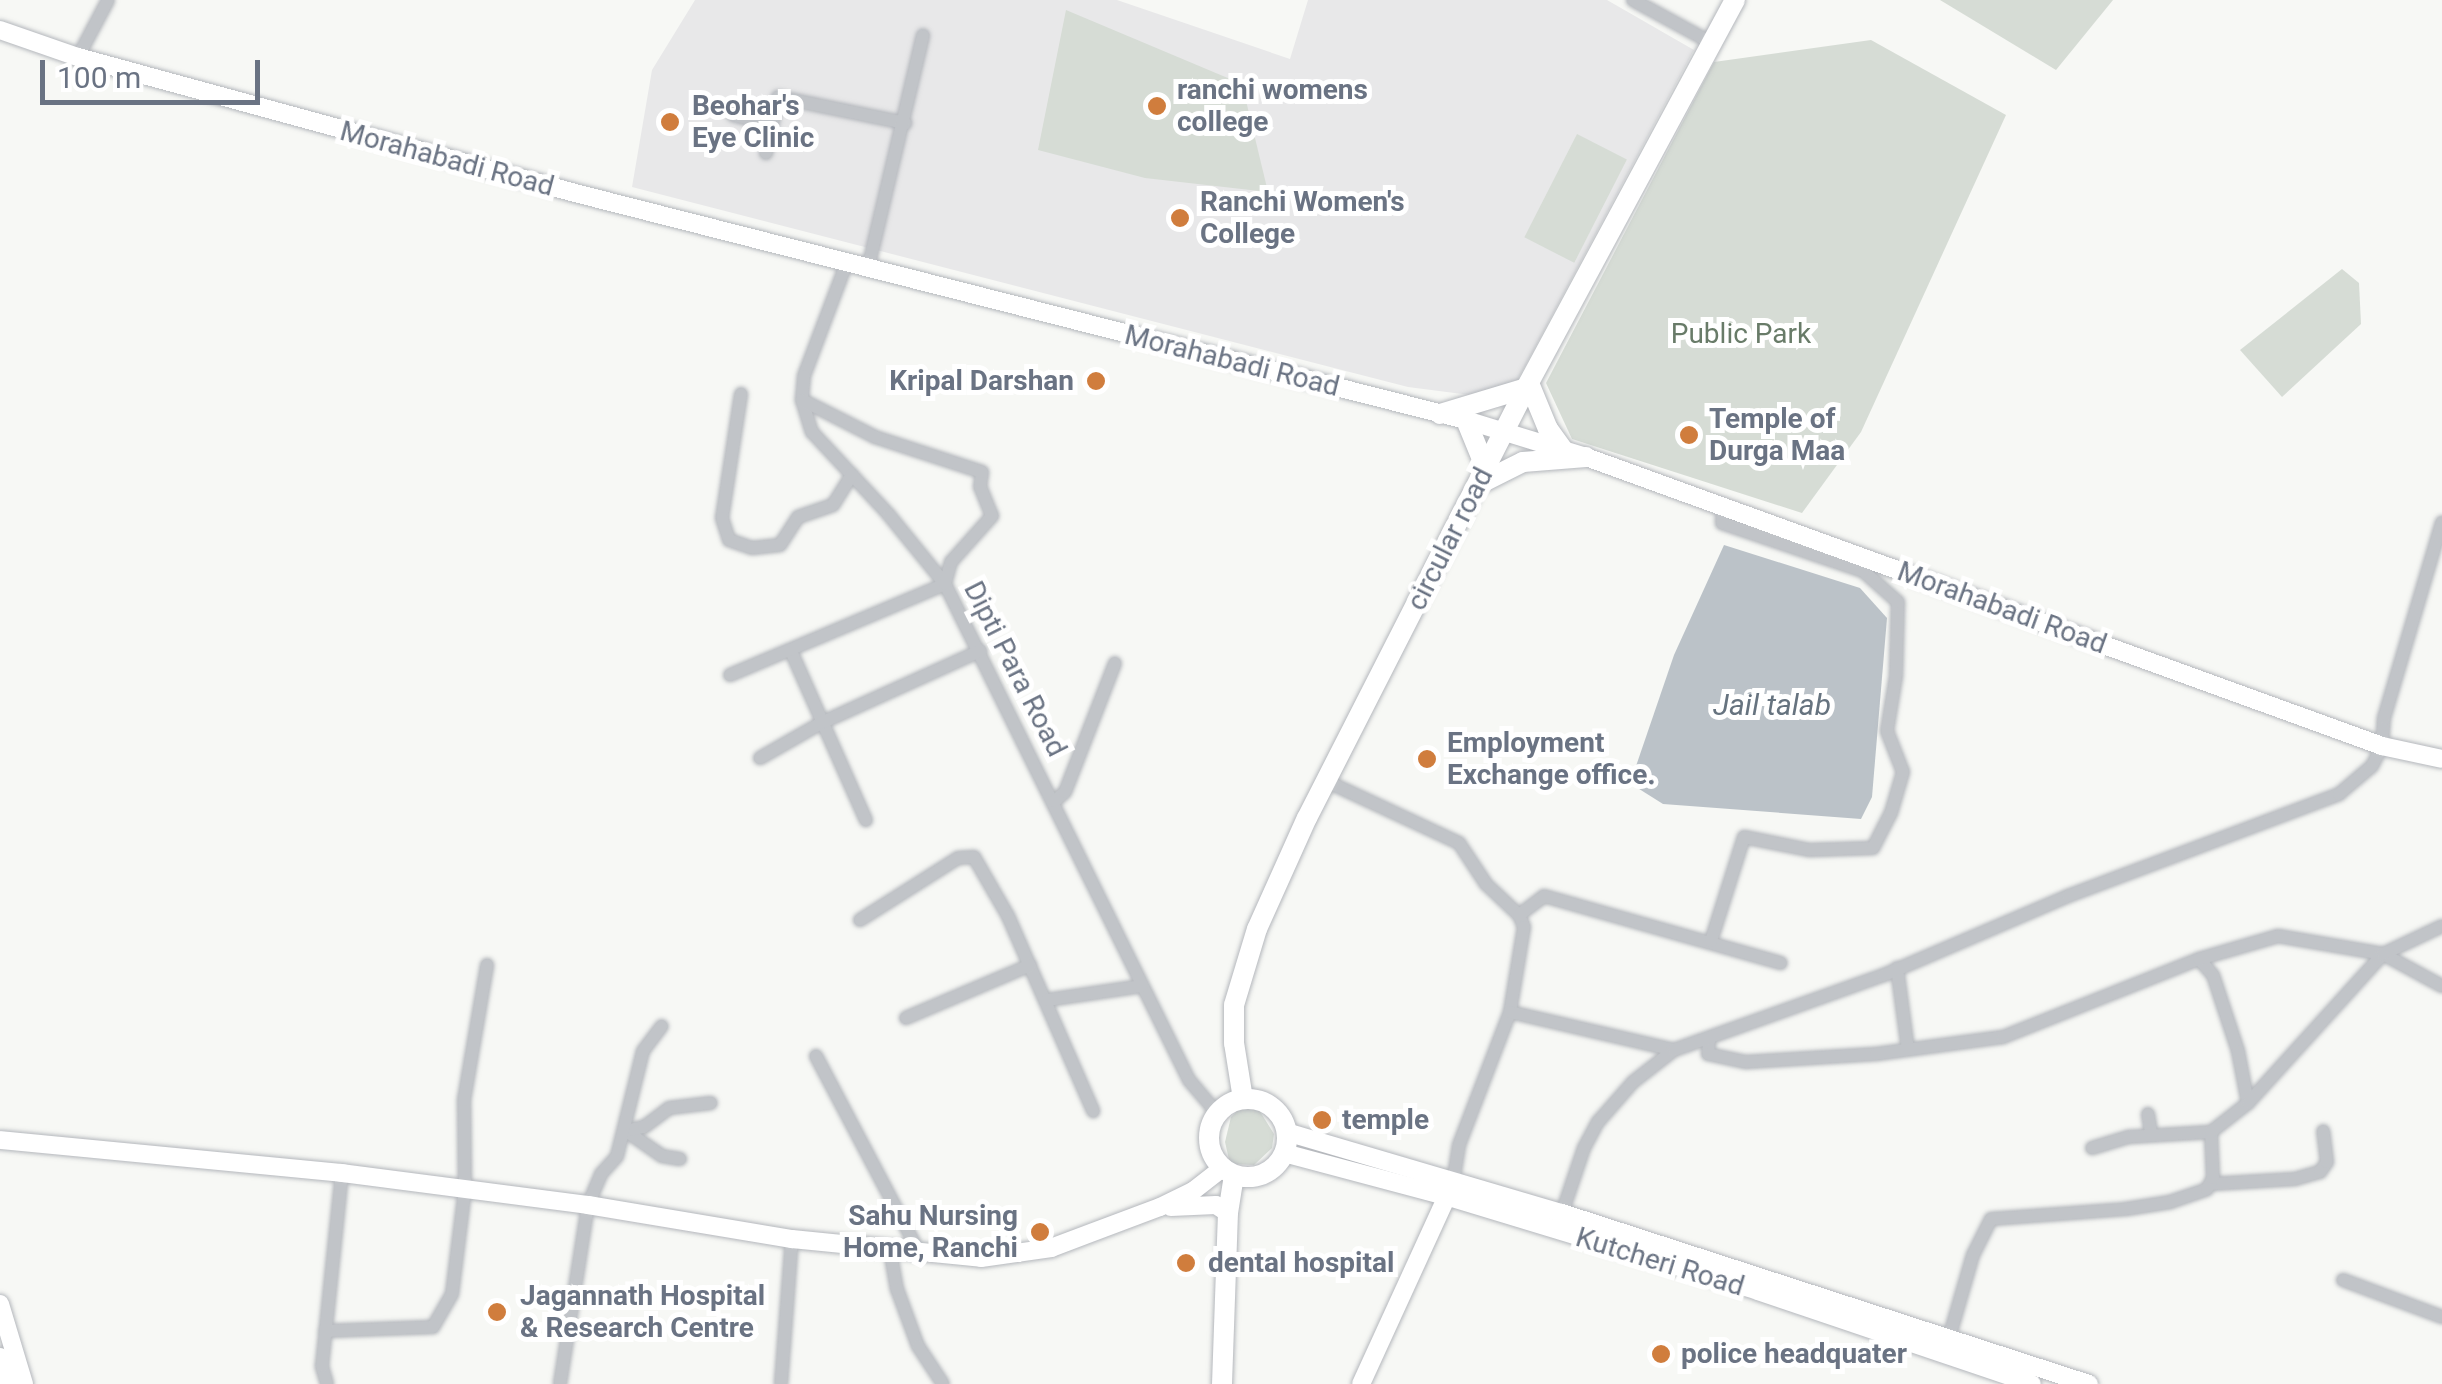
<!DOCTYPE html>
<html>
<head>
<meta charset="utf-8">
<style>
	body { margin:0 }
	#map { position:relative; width:2442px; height:1384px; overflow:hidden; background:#f7f8f5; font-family:Roboto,sans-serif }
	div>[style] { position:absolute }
	.built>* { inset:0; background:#e8e8e9 }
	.green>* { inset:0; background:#d6dcd5; transform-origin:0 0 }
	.water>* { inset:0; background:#bbc2c8 }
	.roads { filter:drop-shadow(0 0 2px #b4b7bc) drop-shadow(0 0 2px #b4b7bc) }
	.minor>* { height:12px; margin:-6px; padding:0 6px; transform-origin:6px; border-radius:6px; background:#c1c4c8 }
	.secondary>* { height:18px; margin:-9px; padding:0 9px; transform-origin:9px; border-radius:9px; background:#fff }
	.primary>* { height:20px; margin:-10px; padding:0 10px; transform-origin:10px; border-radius:10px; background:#fff }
	.primary>.ring { margin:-10px; padding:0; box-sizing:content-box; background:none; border:20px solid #fff; border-radius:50% }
	.dots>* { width:28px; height:28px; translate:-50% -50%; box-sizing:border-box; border:5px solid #fff; border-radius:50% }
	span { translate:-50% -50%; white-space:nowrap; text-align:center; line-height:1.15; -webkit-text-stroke:10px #fff; paint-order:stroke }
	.poi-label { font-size:28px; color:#6a7383; font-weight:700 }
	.left { translate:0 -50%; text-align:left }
	.right { translate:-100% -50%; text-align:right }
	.street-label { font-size:28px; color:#6a7383 }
	.park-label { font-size:28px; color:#687b68 }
	.water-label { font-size:30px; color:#66737f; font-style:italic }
	.scale { position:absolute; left:40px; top:60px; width:220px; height:45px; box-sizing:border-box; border:5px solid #6a7383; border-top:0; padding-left:12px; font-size:30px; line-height:35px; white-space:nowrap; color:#6a7383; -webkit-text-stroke:8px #fff; paint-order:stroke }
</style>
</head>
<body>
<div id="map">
	<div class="built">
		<div style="clip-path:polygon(695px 0,1117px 0,1290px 59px,1308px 0,1607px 0,1694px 50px,1516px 383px,1470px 395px,1408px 387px,632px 187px,652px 70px)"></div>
	</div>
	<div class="green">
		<div style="clip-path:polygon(1940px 0,2113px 0,2056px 70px)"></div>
		<div style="clip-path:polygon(1066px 10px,1242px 84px,1268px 192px,1145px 178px,1038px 150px)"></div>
		<div style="clip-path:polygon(1871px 40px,2006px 115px,1861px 432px,1802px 513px,1572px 439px,1546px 383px,1714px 62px)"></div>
		<div style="left:1577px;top:134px;width:56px;height:116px;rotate:27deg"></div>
		<div style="clip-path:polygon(2342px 269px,2359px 283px,2361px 324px,2282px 397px,2240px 350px)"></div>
		<div style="clip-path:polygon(1245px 1103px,1256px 1105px,1274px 1134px,1272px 1148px,1254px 1165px,1230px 1164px,1225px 1142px,1231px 1117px)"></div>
	</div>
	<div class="water">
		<div style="clip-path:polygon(1724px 545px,1860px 588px,1887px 618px,1872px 797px,1861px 819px,1663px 804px,1636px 787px,1635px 769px,1674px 655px)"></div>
	</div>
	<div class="roads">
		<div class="minor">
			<div style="left:1633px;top:0;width:90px;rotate:28.6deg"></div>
			<div style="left:78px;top:57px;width:64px;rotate:-62.2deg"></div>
			<div style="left:733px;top:115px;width:40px;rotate:14.4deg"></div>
			<div style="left:766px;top:153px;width:57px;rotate:-77.9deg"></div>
			<div style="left:778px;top:97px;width:130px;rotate:11.6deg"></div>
			<div style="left:847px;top:262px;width:122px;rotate:110.7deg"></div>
			<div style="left:804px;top:376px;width:24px;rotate:95deg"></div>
			<div style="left:802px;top:400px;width:34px;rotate:73deg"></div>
			<div style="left:812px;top:432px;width:113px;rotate:47.1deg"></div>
			<div style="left:889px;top:515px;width:89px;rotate:50.9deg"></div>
			<div style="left:945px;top:584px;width:553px;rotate:63.81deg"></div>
			<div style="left:1189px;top:1080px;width:43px;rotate:49.7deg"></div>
			<div style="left:868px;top:268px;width:239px;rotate:-76.7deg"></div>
			<div style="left:741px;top:394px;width:125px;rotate:98.7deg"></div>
			<div style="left:722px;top:518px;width:23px;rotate:72deg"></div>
			<div style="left:729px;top:540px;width:24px;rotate:19deg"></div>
			<div style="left:752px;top:548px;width:28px;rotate:-6deg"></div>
			<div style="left:780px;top:545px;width:33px;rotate:-57deg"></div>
			<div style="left:798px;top:517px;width:37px;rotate:-19deg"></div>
			<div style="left:833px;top:505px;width:36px;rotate:-58deg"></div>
			<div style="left:791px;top:651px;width:185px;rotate:66.1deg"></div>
			<div style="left:730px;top:675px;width:233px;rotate:-22.9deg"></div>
			<div style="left:945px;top:584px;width:23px;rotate:-75deg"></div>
			<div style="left:951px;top:562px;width:62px;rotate:-48.3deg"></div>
			<div style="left:992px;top:516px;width:31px;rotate:-112deg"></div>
			<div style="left:980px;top:487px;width:15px;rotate:-82deg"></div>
			<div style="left:982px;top:472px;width:113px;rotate:-161.9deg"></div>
			<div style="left:875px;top:437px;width:82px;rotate:-153.1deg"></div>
			<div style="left:760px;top:758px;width:70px;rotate:-29.8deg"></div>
			<div style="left:821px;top:723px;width:175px;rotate:-24.4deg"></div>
			<div style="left:1326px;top:781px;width:147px;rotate:25deg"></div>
			<div style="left:1459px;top:843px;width:49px;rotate:56.6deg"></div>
			<div style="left:1486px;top:884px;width:45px;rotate:43.2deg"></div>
			<div style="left:1519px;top:915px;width:13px;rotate:67deg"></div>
			<div style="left:1524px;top:927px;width:86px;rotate:99.4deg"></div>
			<div style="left:1510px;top:1012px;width:142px;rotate:111deg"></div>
			<div style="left:1459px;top:1145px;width:37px;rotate:99deg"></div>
			<div style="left:1055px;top:801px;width:13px;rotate:-42deg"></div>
			<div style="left:1065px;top:792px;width:138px;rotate:-68.8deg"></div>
			<div style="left:1519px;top:915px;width:31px;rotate:-37deg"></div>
			<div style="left:1544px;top:896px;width:246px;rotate:15.8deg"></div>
			<div style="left:860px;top:920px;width:116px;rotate:-32.3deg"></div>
			<div style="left:958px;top:858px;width:16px;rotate:-4deg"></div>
			<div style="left:974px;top:857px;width:68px;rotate:60deg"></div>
			<div style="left:1008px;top:916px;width:213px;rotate:66.4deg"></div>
			<div style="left:1711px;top:941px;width:109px;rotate:-72.4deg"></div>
			<div style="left:1744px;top:837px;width:66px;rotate:11.3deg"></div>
			<div style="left:1809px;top:850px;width:64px;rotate:-1.8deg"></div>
			<div style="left:1873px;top:848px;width:39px;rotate:-63deg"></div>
			<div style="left:1891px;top:813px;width:43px;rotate:-73.7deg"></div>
			<div style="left:1903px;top:772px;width:44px;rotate:-111.3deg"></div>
			<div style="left:1887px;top:731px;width:56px;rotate:-80.7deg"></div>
			<div style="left:1896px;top:676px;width:74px;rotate:-88.5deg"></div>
			<div style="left:1898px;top:602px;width:47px;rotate:-138.5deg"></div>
			<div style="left:1863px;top:571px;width:149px;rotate:-161.2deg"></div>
			<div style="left:1722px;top:523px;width:16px;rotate:-86deg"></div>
			<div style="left:2199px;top:959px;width:21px;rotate:49deg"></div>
			<div style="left:2213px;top:975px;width:80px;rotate:71.8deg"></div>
			<div style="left:2238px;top:1051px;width:53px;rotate:79.1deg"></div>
			<div style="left:1897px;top:968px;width:82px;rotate:82.3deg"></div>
			<div style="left:1047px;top:1000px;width:96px;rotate:-8.4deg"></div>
			<div style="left:1510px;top:1012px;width:168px;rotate:13deg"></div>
			<div style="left:906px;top:1018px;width:135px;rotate:-23.1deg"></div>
			<div style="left:1709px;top:1041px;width:13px;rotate:94deg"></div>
			<div style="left:1708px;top:1054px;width:39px;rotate:12deg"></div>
			<div style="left:1746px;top:1062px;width:130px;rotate:-3.5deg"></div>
			<div style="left:1876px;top:1054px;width:128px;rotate:-7.6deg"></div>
			<div style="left:2003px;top:1037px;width:211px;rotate:-21.7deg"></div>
			<div style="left:2199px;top:959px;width:82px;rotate:-16.2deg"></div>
			<div style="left:2278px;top:936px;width:107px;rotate:9.7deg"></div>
			<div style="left:2383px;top:954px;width:67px;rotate:28.5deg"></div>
			<div style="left:816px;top:1056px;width:224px;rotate:62.3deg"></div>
			<div style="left:2148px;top:1114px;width:20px;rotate:81deg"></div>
			<div style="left:2092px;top:1148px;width:38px;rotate:-17deg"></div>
			<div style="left:2128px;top:1137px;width:83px;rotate:-3.4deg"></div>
			<div style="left:680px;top:1159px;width:18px;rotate:-171deg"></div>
			<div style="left:662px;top:1156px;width:44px;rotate:-145.2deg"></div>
			<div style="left:626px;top:1131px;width:18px;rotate:-13deg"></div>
			<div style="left:644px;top:1127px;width:31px;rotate:-37deg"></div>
			<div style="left:669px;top:1108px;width:42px;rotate:-6.8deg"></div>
			<div style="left:2211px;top:1184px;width:84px;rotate:-3.4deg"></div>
			<div style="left:2295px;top:1179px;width:26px;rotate:-16deg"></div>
			<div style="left:2320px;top:1172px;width:12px;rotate:-55deg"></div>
			<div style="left:2327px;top:1162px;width:31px;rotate:-97deg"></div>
			<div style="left:1562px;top:1213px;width:69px;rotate:-71.3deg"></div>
			<div style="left:1584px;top:1148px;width:30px;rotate:-62deg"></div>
			<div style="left:1598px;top:1122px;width:53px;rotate:-48.8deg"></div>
			<div style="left:1633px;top:1082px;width:52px;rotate:-38deg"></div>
			<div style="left:1674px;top:1050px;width:223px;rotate:-19.7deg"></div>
			<div style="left:1884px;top:975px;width:200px;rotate:-23.2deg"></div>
			<div style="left:2068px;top:896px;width:290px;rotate:-20.6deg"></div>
			<div style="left:2339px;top:794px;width:43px;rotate:-40.3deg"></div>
			<div style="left:2372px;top:766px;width:22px;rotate:-63deg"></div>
			<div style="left:2382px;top:746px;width:28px;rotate:-86deg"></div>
			<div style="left:2384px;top:718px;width:204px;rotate:-73.5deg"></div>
			<div style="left:890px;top:1250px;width:40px;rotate:80deg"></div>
			<div style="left:897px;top:1289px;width:61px;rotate:69.8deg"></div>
			<div style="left:918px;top:1346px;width:45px;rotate:56.7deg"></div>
			<div style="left:2343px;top:1280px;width:106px;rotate:20.5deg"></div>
			<div style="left:325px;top:1331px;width:108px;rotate:-2.1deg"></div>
			<div style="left:433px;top:1327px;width:38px;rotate:-60deg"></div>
			<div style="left:452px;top:1294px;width:105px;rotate:-82.9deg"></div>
			<div style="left:465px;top:1190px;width:90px;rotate:-90.6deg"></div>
			<div style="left:464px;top:1100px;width:137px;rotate:-80.3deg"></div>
			<div style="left:1949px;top:1338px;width:86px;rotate:-73.9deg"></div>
			<div style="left:1973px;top:1255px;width:40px;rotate:-63.4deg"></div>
			<div style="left:1991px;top:1219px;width:135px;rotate:-4.2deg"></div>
			<div style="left:2126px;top:1209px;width:45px;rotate:-9deg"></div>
			<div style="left:2170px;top:1202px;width:39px;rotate:-19deg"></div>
			<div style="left:2207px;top:1189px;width:13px;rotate:-61deg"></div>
			<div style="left:2213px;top:1178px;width:46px;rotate:-92.5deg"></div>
			<div style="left:2211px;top:1132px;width:47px;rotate:-38.1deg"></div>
			<div style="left:2248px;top:1103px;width:201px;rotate:-47.8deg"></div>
			<div style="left:2383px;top:954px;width:65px;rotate:-25.4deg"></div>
			<div style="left:327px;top:1384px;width:19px;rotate:-106deg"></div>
			<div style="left:322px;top:1366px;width:194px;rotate:-84.1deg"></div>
			<div style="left:560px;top:1384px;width:181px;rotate:-81.1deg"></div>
			<div style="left:588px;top:1205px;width:34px;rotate:-67deg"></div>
			<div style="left:601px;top:1174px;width:24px;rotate:-48deg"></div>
			<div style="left:617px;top:1156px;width:108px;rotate:-76.1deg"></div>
			<div style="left:643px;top:1051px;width:31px;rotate:-53deg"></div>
			<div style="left:781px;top:1384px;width:145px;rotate:-85.7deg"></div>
		</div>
		<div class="secondary">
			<div style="left:0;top:30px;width:83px;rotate:19.1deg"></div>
			<div style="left:78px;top:57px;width:515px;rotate:15.3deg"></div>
			<div style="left:575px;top:193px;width:919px;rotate:14.29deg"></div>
			<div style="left:1466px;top:420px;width:126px;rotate:17.1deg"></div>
			<div style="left:1586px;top:457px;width:847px;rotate:19.95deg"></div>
			<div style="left:2382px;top:746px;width:61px;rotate:12.2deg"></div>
			<div style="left:1286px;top:1132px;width:288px;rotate:16.4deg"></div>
			<div style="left:1562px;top:1213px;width:554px;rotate:17.98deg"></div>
			<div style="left:0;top:1140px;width:344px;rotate:5.5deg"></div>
			<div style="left:342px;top:1173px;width:248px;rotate:7.4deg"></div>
			<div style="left:588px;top:1205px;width:207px;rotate:9.5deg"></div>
			<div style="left:792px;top:1239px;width:190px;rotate:5.7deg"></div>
			<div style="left:981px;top:1258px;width:71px;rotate:-8.1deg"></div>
			<div style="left:1051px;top:1248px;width:116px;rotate:-20.6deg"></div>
			<div style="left:1160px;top:1207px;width:37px;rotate:-26deg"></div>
			<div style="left:1193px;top:1191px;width:37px;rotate:-38deg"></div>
			<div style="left:1284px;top:1153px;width:171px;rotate:14.9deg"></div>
			<div style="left:1449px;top:1197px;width:323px;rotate:16.9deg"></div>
			<div style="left:1758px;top:1291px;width:289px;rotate:18.7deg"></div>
			<div style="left:1171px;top:1207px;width:45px;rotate:-2.5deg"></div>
			<div style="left:1216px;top:1205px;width:14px;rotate:34deg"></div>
			<div style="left:0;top:1304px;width:84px;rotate:73.3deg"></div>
			<div style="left:0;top:1357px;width:28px;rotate:73deg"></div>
			<div style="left:1361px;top:1384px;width:217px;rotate:-65.4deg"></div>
		</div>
		<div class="primary">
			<div style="left:1529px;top:383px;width:50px;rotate:67.6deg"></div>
			<div style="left:1548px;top:429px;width:26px;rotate:54deg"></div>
			<div style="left:1440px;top:414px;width:90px;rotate:-16.8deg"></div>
			<div style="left:1466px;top:420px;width:53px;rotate:67.8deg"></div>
			<div style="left:1479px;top:484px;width:49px;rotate:-26.6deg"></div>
			<div style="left:1523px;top:462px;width:63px;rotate:-4.5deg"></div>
			<div style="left:1243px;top:1099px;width:57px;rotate:-99.1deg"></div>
			<div style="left:1234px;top:1043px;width:38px;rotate:-90deg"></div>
			<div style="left:1234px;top:1005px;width:79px;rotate:-73.2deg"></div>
			<div style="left:1257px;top:929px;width:122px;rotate:-65.8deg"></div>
			<div style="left:1307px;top:818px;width:483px;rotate:-63deg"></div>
			<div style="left:1526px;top:388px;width:441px;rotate:-61.7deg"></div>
			<div class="ring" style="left:1209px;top:1099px;width:58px;height:58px"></div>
			<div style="left:1222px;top:1384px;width:171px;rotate:-88deg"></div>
			<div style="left:1228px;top:1213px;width:37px;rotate:-81deg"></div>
		</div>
	</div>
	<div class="dots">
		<div style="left:1157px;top:106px;background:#d07d3d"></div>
		<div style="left:670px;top:122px;background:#d07d3d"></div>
		<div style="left:1180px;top:218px;background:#d07d3d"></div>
		<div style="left:1096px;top:381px;background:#d07d3d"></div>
		<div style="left:1689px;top:435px;background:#d07d3d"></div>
		<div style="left:1427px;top:759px;background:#d07d3d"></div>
		<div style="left:1322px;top:1120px;background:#d07d3d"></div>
		<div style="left:1040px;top:1232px;background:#d07d3d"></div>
		<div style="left:1186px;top:1263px;background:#d07d3d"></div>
		<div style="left:497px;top:1312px;background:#d07d3d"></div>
		<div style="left:1661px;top:1354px;background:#d07d3d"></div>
	</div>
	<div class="poi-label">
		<span class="left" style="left:1177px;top:106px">ranchi womens<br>college</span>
		<span class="left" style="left:692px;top:122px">Beohar's<br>Eye Clinic</span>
		<span class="left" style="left:1200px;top:218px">Ranchi Women's<br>College</span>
		<span class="right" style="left:1074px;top:381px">Kripal Darshan</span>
		<span class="left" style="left:1709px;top:435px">Temple of<br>Durga Maa</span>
		<span class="left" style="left:1447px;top:759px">Employment<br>Exchange office.</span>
		<span class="left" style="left:1342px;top:1120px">temple</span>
		<span class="right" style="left:1018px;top:1232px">Sahu Nursing<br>Home, Ranchi</span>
		<span class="left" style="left:1208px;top:1263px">dental hospital</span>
		<span class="left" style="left:520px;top:1312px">Jagannath Hospital<br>&amp; Research Centre</span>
		<span class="left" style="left:1681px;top:1354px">police headquater</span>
	</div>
	<div class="street-label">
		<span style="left:447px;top:159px;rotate:15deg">Morahabadi Road</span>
		<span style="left:1232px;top:361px;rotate:14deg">Morahabadi Road</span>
		<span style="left:1450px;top:539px;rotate:-63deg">circular road</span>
		<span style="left:2002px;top:608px;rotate:20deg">Morahabadi Road</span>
		<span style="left:1015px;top:669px;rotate:63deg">Dipti Para Road</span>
		<span style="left:1660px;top:1262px;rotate:17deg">Kutcheri Road</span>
	</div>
	<div class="park-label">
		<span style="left:1741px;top:334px">Public Park</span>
	</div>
	<div class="water-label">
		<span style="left:1772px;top:705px">Jail talab</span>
	</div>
	<div class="scale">100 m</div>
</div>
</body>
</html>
